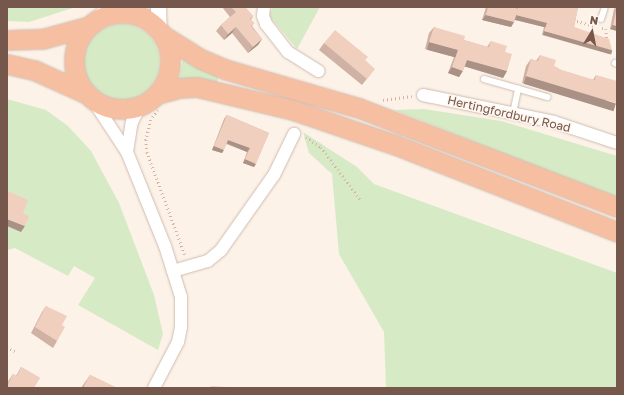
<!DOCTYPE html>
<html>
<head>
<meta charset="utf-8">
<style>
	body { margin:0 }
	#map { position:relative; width:624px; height:395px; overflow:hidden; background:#fcf2e7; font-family:"Golos Text",sans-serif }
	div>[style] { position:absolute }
	.green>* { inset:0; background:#d7eac6 }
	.round { border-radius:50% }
	.path>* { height:2.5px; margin-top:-1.25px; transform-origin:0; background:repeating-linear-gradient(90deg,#d6b2a2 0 1px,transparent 0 4px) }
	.roads { filter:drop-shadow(0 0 1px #d0bbb0) drop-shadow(0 0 1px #d0bbb0) }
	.service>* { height:6px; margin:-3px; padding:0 3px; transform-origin:3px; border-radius:3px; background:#fff }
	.minor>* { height:12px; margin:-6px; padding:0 6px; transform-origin:6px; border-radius:6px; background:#fff }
	.tertiary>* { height:15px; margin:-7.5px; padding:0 7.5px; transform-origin:7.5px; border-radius:7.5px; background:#fff }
	.trunk>* { height:19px; margin:-9.5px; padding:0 9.5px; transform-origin:9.5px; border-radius:9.5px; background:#f6bfa1 }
	.trunk>.ring { margin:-9.5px; padding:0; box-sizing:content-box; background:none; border:19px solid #f6bfa1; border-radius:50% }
	.wall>* { inset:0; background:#cfb2a4 }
	.shaded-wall>* { inset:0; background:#a99186; transform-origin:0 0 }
	.building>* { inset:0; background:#f1cfbf }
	span { translate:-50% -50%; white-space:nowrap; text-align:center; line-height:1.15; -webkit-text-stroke:3px #fff6ee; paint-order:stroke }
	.street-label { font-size:12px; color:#75574c }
	.frame { position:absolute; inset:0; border:8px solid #75574c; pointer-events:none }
	.north { position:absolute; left:572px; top:12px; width:40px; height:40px; -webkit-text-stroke:3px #fff6ee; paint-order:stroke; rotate:10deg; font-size:11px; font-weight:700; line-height:16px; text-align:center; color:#75574c }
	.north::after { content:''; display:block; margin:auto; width:14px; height:18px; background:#75574c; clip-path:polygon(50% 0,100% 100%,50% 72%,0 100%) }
</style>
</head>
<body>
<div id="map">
	<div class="green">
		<div style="clip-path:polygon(7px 7px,76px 7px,29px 22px,7px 21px)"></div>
		<div style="clip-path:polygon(273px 7px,320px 7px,297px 49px,269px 16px)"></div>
		<div class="round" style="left:84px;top:24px;width:76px;height:76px"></div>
		<div style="clip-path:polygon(183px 58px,219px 75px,217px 83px,178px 86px)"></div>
		<div style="clip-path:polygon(7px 99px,46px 110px,68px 126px,91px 151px,119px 203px,154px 295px,163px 334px,158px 350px,78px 305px,95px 278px,74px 266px,68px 276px,15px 248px,7px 250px)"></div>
		<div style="clip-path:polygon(424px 109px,501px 121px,617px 156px,617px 199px,394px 110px)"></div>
		<div style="clip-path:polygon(303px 132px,357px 167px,374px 184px,617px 273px,617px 388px,386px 388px,384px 332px,339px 254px,332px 174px,309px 153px)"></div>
	</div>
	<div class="path">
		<div style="left:573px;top:20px;width:23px;rotate:15deg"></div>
		<div style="left:602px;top:28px;width:4px;rotate:14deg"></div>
		<div style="left:606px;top:29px;width:11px;rotate:85deg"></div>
		<div style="left:383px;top:100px;width:29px;rotate:-8deg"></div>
		<div style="left:158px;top:110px;width:12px;rotate:125deg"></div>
		<div style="left:151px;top:120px;width:21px;rotate:104deg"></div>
		<div style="left:146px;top:140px;width:12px;rotate:85deg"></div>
		<div style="left:147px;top:152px;width:110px;rotate:69.7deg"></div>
		<div style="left:306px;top:137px;width:18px;rotate:34deg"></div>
		<div style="left:321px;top:147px;width:65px;rotate:53.1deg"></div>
		<div style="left:7px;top:347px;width:9px;rotate:27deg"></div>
	</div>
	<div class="roads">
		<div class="service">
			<div style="left:601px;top:19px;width:13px;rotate:-72deg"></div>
			<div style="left:615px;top:63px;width:2px;rotate:27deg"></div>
			<div style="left:484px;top:79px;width:66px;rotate:15.9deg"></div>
			<div style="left:513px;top:113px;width:25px;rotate:-78deg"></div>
		</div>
		<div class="minor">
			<div style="left:264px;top:7px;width:9px;rotate:96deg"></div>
			<div style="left:263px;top:16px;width:9px;rotate:69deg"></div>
			<div style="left:266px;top:24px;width:36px;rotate:52deg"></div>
			<div style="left:288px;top:52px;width:36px;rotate:32deg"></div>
			<div style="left:423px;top:95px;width:134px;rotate:11.6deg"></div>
			<div style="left:554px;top:122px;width:66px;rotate:18.4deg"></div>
			<div style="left:92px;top:99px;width:64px;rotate:56.6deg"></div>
			<div style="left:127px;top:152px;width:101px;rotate:68deg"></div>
			<div style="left:165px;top:246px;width:53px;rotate:72.6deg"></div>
			<div style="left:181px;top:297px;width:30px;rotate:90deg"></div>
			<div style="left:181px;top:327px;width:15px;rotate:101deg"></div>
			<div style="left:178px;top:342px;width:52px;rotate:117.6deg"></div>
			<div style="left:127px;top:152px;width:30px;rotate:-81deg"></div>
			<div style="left:132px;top:122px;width:18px;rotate:-63deg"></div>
			<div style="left:173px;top:271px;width:36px;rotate:-16deg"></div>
			<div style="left:208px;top:261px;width:17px;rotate:-40deg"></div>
			<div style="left:221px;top:250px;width:92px;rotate:-54.8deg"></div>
			<div style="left:274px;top:175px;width:46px;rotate:-64deg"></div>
		</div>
		<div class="tertiary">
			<div style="left:158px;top:7px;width:23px;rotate:88deg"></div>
			<div style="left:94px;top:20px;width:21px;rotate:-37deg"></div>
		</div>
		<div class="trunk">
			<div class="ring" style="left:74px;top:13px;width:77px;height:77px"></div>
			<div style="left:164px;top:36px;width:44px;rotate:31.9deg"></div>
			<div style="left:201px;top:59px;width:25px;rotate:23deg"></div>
			<div style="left:224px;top:69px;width:141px;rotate:16.1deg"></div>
			<div style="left:359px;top:108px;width:276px;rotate:21deg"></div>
			<div style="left:7px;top:40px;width:35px;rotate:-2deg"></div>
			<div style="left:42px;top:39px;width:46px;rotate:-15.3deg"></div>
			<div style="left:7px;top:64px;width:28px;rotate:13deg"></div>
			<div style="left:34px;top:70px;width:56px;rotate:24.3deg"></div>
			<div style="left:157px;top:94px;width:23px;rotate:-15deg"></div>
			<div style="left:179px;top:88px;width:18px;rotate:-3deg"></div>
			<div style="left:197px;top:87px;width:99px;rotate:13.5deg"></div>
			<div style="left:293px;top:110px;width:106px;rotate:18.8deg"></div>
			<div style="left:393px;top:144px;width:241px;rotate:21.4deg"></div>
		</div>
	</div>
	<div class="wall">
		<div style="clip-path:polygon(222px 7px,245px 7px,253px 16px,251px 20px,254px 23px,252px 26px,262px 39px,258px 45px,248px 53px,232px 33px,224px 40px,216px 31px,221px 25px,230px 17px)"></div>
		<div style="clip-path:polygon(486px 7px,508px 7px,515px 9px,516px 7px,578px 7px,574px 27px,612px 50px,609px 54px,542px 35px,544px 27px,515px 20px,511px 27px,482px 20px)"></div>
		<div style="clip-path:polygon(616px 7px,617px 7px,617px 31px,610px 29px,614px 9px)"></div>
		<div style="clip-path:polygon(434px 27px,464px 40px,487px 47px,491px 41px,505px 52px,507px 71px,503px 78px,465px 66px,459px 77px,448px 73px,454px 57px,425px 49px,429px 33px)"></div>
		<div style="clip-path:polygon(324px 43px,365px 60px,370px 75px,362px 85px,319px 50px)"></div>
		<div style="clip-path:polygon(540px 55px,554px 66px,561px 70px,593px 80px,596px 75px,611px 110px,522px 83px,526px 66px,531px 59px,536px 61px)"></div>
		<div style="clip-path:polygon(227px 115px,269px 133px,254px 167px,243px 163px,247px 152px,226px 144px,222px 153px,212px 150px,224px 119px)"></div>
		<div style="clip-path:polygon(46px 306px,62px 325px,57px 341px,53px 348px,31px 333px,42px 312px)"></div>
		<div style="clip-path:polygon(21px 367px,40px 378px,7px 388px,7px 384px,9px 380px,13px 374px,16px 376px)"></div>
		<div style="clip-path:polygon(90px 375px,117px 388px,81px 388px)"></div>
	</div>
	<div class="shaded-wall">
		<div style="clip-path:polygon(486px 15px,514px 22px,511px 27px,482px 20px)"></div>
		<div style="left:516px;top:15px;width:32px;height:5px;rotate:14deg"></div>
		<div style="clip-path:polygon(613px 25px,617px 26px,617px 31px,610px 29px)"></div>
		<div style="clip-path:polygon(236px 27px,232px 33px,224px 40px,228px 34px)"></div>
		<div style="left:544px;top:31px;width:71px;height:4px;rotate:16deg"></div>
		<div style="clip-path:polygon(262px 39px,258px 45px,248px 53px,253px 47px)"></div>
		<div style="left:429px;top:42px;width:30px;height:8px;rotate:15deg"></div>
		<div style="clip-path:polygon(467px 60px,507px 71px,503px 78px,463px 66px)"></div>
		<div style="clip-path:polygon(452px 67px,463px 71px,459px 77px,448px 73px)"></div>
		<div style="left:526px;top:76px;width:94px;height:8px;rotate:17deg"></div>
		<div style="clip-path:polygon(228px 140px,250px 148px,247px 152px,226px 143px)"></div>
		<div style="clip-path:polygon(214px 146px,224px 150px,222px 153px,212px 150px)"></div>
		<div style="clip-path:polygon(245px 159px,256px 164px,254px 167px,243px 163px)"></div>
		<div style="clip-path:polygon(7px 219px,25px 226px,21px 232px,7px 226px)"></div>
	</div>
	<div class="building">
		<div style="clip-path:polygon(231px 7px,245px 7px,253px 16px,250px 19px,254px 23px,251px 26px,262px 39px,253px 47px,236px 27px,228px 34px,221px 25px,236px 12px)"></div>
		<div style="clip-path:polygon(488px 7px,508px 7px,518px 9px,514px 22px,486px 15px)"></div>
		<div style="clip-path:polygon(518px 7px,578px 7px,574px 27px,609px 39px,612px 50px,544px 31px,547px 23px,516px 15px)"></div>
		<div style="clip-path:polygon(617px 7px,617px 26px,613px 25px)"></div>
		<div style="clip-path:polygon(434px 27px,465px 36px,464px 40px,489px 47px,491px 41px,507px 46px,505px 52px,512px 54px,507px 71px,467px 60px,463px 71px,452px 67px,458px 50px,429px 42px)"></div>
		<div style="clip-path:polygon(335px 30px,368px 57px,365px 60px,375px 69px,367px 79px,324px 43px)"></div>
		<div style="clip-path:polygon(540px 55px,556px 60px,554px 66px,561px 70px,595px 80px,596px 75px,617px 81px,617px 99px,616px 103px,526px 76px,531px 59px,538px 61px)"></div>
		<div style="clip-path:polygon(227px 115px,269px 133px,256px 164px,245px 159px,250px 148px,228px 140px,224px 150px,214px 146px)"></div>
		<div style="clip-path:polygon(8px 191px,28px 200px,23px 213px,29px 216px,25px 226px,7px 219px,7px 193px)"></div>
		<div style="clip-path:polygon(46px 306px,67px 316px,62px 325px,65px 327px,57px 341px,35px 327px)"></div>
		<div style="clip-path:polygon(21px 367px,40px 378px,34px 388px,7px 388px,7px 386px,13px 374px,17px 376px)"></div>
		<div style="clip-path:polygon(90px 375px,117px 388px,83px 388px)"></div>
		<div style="clip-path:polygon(211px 386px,242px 388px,211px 388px)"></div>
	</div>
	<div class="street-label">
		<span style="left:509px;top:114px;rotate:13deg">Hertingfordbury Road</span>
	</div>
	<div class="frame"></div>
	<div class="north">N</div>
</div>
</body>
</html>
